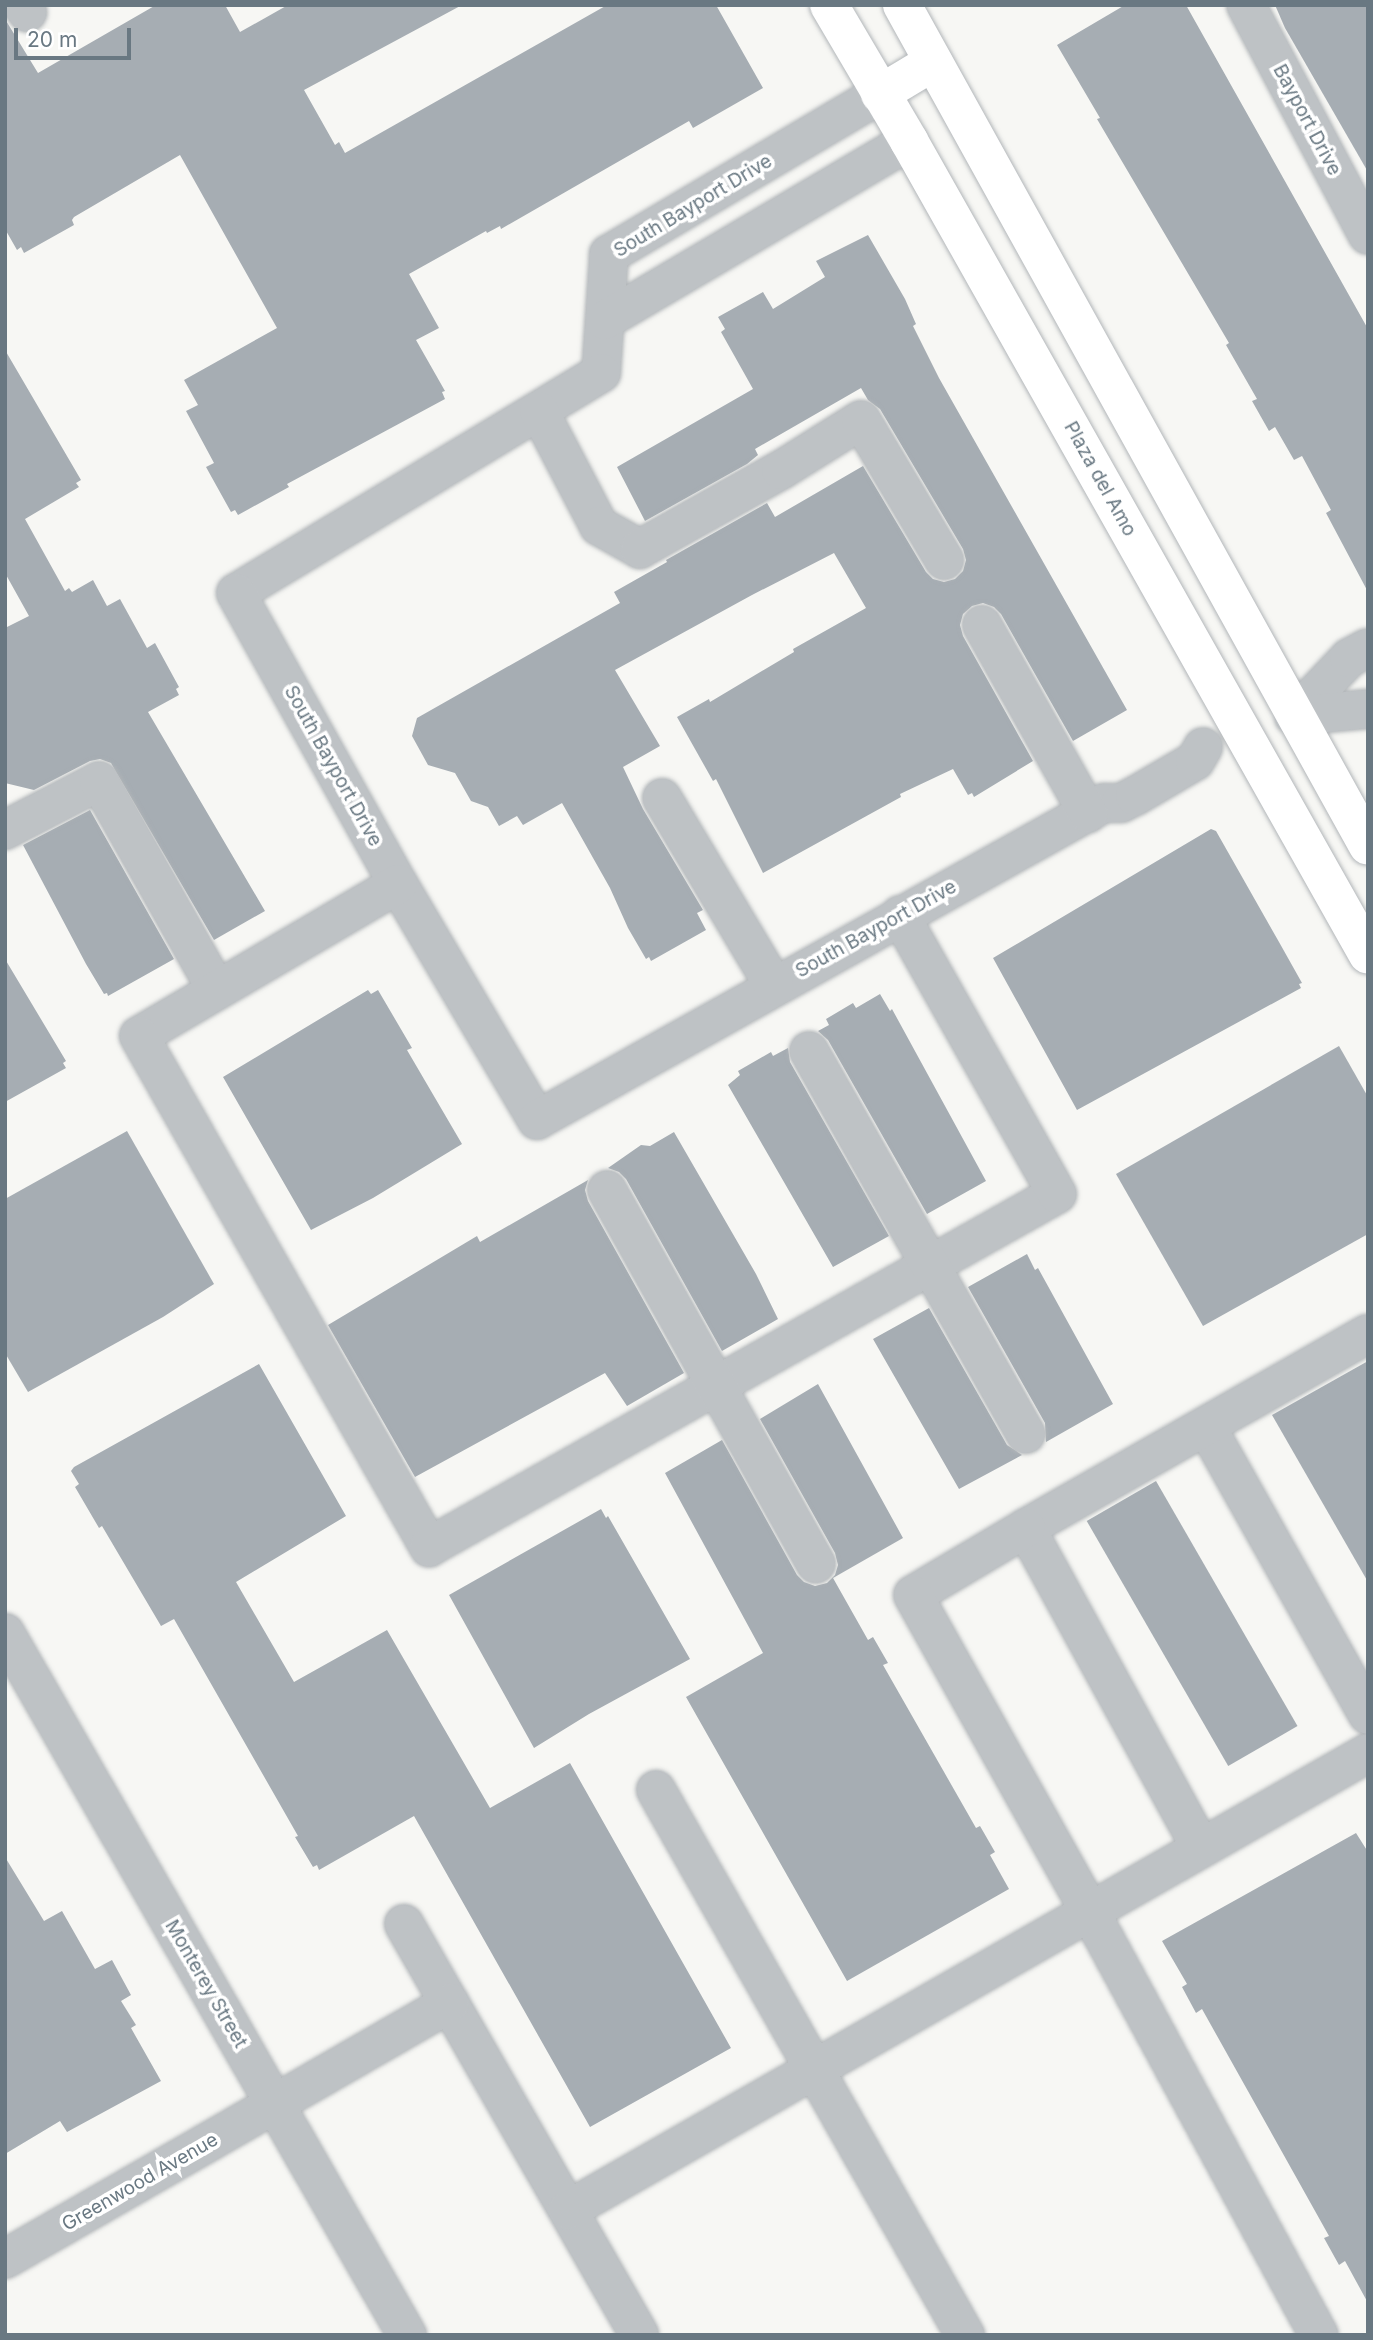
<!DOCTYPE html>
<html>
<head>
<meta charset="utf-8">
<style>
	body { margin:0 }
	#map { position:relative; width:1373px; height:2340px; overflow:hidden; background:#f7f7f4; font-family:Inter,sans-serif }
	div>[style] { position:absolute }
	.building>* { inset:0; background:#a6adb3; transform-origin:0 0 }
	.roads { filter:drop-shadow(0 0 2px #b2b6b9) drop-shadow(0 0 2px #b2b6b9) }
	.minor>* { height:38px; margin:-19px; padding:0 19px; transform-origin:19px; border-radius:19px; background:#bec2c5 }
	.major>* { height:38px; margin:-19px; padding:0 19px; transform-origin:19px; border-radius:19px; background:#fff }
	span { translate:-50% -50%; white-space:nowrap; text-align:center; line-height:1.15; -webkit-text-stroke:7px #fff; paint-order:stroke }
	.street-label { font-size:19px; color:#697882 }
	.frame { position:absolute; inset:0; border:7px solid #697882; pointer-events:none }
	.scale { position:absolute; left:14px; top:28px; width:117px; height:32px; box-sizing:border-box; border:4px solid #697882; border-top:0; padding-left:9px; font-size:21px; line-height:24px; white-space:nowrap; color:#697882; -webkit-text-stroke:5px #fff; paint-order:stroke }
</style>
</head>
<body>
<div id="map">
	<div class="building">
		<div style="clip-path:polygon(156px 5px,225px 5px,240px 32px,288px 5px,462px 5px,304px 90px,335px 145px,339px 142px,345px 153px,607px 5px,716px 5px,763px 88px,693px 128px,689px 121px,501px 229px,500px 226px,487px 233px,486px 231px,409px 274px,439px 328px,416px 340px,445px 391px,442px 392px,445px 399px,287px 484px,289px 487px,238px 515px,235px 510px,231px 512px,206px 467px,214px 463px,186px 411px,198px 405px,184px 380px,277px 328px,180px 155px,74px 217px,72px 220px,74px 225px,24px 253px,21px 247px,17px 250px,5px 229px,5px 19px,38px 73px)"></div>
		<div style="clip-path:polygon(1125px 5px,1186px 5px,1368px 329px,1368px 592px,1326px 513px,1331px 510px,1302px 456px,1294px 460px,1275px 427px,1269px 431px,1252px 401px,1257px 399px,1226px 345px,1229px 343px,1097px 119px,1100px 118px,1057px 45px)"></div>
		<div style="clip-path:polygon(1275px 5px,1368px 5px,1368px 172px,1285px 28px)"></div>
		<div style="clip-path:polygon(868px 235px,905px 299px,916px 324px,913px 326px,939px 378px,1127px 710px,1073px 741px,1001px 614px,994px 607px,983px 603px,972px 606px,963px 614px,960px 625px,963px 636px,1033px 761px,974px 797px,972px 793px,968px 795px,953px 769px,900px 794px,901px 797px,763px 873px,716px 779px,713px 781px,677px 717px,709px 699px,710px 702px,794px 652px,793px 649px,866px 608px,834px 553px,752px 595px,615px 670px,660px 746px,623px 767px,643px 809px,703px 910px,697px 913px,706px 930px,651px 961px,649px 957px,646px 959px,628px 928px,610px 888px,562px 803px,523px 825px,517px 816px,499px 826px,488px 807px,471px 801px,455px 773px,428px 765px,412px 736px,417px 718px,620px 603px,614px 592px,667px 562px,666px 560px,767px 503px,775px 517px,863px 466px,926px 572px,933px 579px,944px 582px,955px 579px,963px 571px,966px 560px,963px 549px,880px 409px,868px 400px,861px 388px,755px 449px,758px 455px,747px 464px,645px 521px,617px 467px,753px 389px,721px 332px,725px 329px,718px 317px,763px 292px,773px 309px,825px 277px,816px 261px)"></div>
		<div style="clip-path:polygon(5px 350px,81px 480px,76px 483px,79px 487px,25px 519px,65px 591px,69px 588px,72px 592px,93px 580px,107px 606px,120px 599px,147px 648px,155px 643px,179px 687px,176px 689px,179px 695px,148px 712px,265px 911px,214px 940px,111px 763px,100px 759px,90px 761px,34px 790px,5px 783px,5px 628px,29px 616px,5px 573px)"></div>
		<div style="clip-path:polygon(90px 810px,174px 959px,108px 996px,107px 993px,104px 994px,86px 964px,23px 845px)"></div>
		<div style="clip-path:polygon(1211px 829px,1216px 831px,1279px 942px,1302px 983px,1299px 984px,1301px 988px,1077px 1110px,993px 958px)"></div>
		<div style="clip-path:polygon(5px 959px,66px 1061px,63px 1063px,66px 1068px,5px 1102px)"></div>
		<div style="clip-path:polygon(368px 990px,371px 994px,378px 990px,412px 1048px,407px 1050px,462px 1144px,373px 1198px,311px 1230px,223px 1077px)"></div>
		<div style="clip-path:polygon(880px 994px,890px 1011px,892px 1009px,986px 1181px,927px 1214px,828px 1040px,818px 1031px,829px 1025px,826px 1019px,853px 1003px,856px 1008px)"></div>
		<div style="clip-path:polygon(1339px 1046px,1368px 1097px,1368px 1234px,1203px 1326px,1116px 1174px)"></div>
		<div style="clip-path:polygon(788px 1048px,790px 1062px,889px 1236px,833px 1267px,728px 1085px,740px 1075px,738px 1071px,771px 1052px,773px 1056px)"></div>
		<div style="clip-path:polygon(127px 1131px,214px 1284px,163px 1317px,28px 1392px,5px 1353px,5px 1199px)"></div>
		<div style="clip-path:polygon(674px 1132px,756px 1274px,778px 1319px,722px 1351px,626px 1179px,619px 1172px,608px 1168px,641px 1145px,650px 1146px)"></div>
		<div style="clip-path:polygon(588px 1180px,585px 1190px,588px 1201px,684px 1373px,627px 1406px,605px 1373px,415px 1477px,328px 1325px,477px 1236px,480px 1242px)"></div>
		<div style="clip-path:polygon(1027px 1254px,1035px 1270px,1038px 1268px,1113px 1404px,1046px 1442px,1045px 1423px,968px 1287px)"></div>
		<div style="clip-path:polygon(929px 1308px,1007px 1445px,1022px 1455px,959px 1489px,873px 1339px)"></div>
		<div style="clip-path:polygon(1368px 1361px,1368px 1582px,1272px 1415px)"></div>
		<div style="clip-path:polygon(259px 1364px,346px 1516px,236px 1582px,294px 1682px,387px 1630px,490px 1808px,570px 1763px,731px 2048px,590px 2127px,414px 1816px,319px 1870px,317px 1865px,313px 1867px,295px 1837px,298px 1836px,174px 1619px,161px 1626px,102px 1526px,99px 1528px,75px 1487px,79px 1484px,71px 1471px,74px 1467px)"></div>
		<div style="clip-path:polygon(818px 1384px,903px 1538px,833px 1578px,868px 1640px,873px 1637px,888px 1663px,883px 1665px,976px 1828px,980px 1826px,995px 1852px,990px 1855px,1009px 1889px,847px 1981px,686px 1697px,763px 1653px,665px 1473px,722px 1440px,797px 1575px,804px 1582px,815px 1586px,827px 1583px,835px 1575px,838px 1565px,835px 1553px,760px 1419px)"></div>
		<div style="left:1156px;top:1481px;width:283px;height:80px;rotate:60deg"></div>
		<div style="clip-path:polygon(601px 1509px,606px 1518px,608px 1516px,690px 1659px,589px 1714px,534px 1748px,449px 1595px)"></div>
		<div style="clip-path:polygon(1356px 1833px,1368px 1852px,1368px 2303px,1345px 2261px,1339px 2265px,1324px 2238px,1329px 2236px,1202px 2009px,1196px 2013px,1182px 1987px,1187px 1984px,1162px 1941px)"></div>
		<div style="clip-path:polygon(5px 1857px,44px 1921px,62px 1911px,95px 1969px,112px 1960px,131px 1995px,121px 2001px,136px 2025px,131px 2028px,161px 2081px,67px 2132px,60px 2121px,5px 2154px)"></div>
	</div>
	<div class="roads">
		<div class="minor">
			<div style="left:22px;top:5px;width:9px;rotate:54deg"></div>
			<div style="left:1246px;top:5px;width:260px;rotate:62.1deg"></div>
			<div style="left:880px;top:94px;width:315px;rotate:149.4deg"></div>
			<div style="left:609px;top:254px;width:119px;rotate:93.8deg"></div>
			<div style="left:601px;top:373px;width:426px;rotate:148.9deg"></div>
			<div style="left:236px;top:593px;width:333px;rotate:60.9deg"></div>
			<div style="left:398px;top:884px;width:274px;rotate:59.5deg"></div>
			<div style="left:537px;top:1120px;width:650px;rotate:-29.21deg"></div>
			<div style="left:1104px;top:803px;width:17px"></div>
			<div style="left:1121px;top:803px;width:16px;rotate:-27deg"></div>
			<div style="left:1135px;top:796px;width:69px;rotate:-30.3deg"></div>
			<div style="left:1195px;top:761px;width:16px;rotate:-60deg"></div>
			<div style="left:605px;top:320px;width:353px;rotate:-30.5deg"></div>
			<div style="left:539px;top:411px;width:130px;rotate:62.4deg"></div>
			<div style="left:599px;top:526px;width:47px;rotate:29.3deg"></div>
			<div style="left:640px;top:549px;width:162px;rotate:-29.3deg"></div>
			<div style="left:781px;top:470px;width:94px;rotate:-32deg"></div>
			<div style="left:861px;top:420px;width:163px;rotate:59.3deg"></div>
			<div style="left:982px;top:625px;width:216px;rotate:60.6deg"></div>
			<div style="left:1294px;top:716px;width:80px;rotate:-46.5deg"></div>
			<div style="left:1349px;top:658px;width:21px;rotate:-28deg"></div>
			<div style="left:1294px;top:716px;width:74px;rotate:-5.4deg"></div>
			<div style="left:662px;top:798px;width:219px;rotate:59.2deg"></div>
			<div style="left:5px;top:830px;width:106px;rotate:-27.5deg"></div>
			<div style="left:99px;top:781px;width:240px;rotate:60.6deg"></div>
			<div style="left:398px;top:884px;width:300px;rotate:149.6deg"></div>
			<div style="left:139px;top:1036px;width:588px;rotate:60.42deg"></div>
			<div style="left:429px;top:1547px;width:720px;rotate:-29.34deg"></div>
			<div style="left:1057px;top:1194px;width:320px;rotate:-119.4deg"></div>
			<div style="left:809px;top:1051px;width:440px;rotate:60.5deg"></div>
			<div style="left:607px;top:1190px;width:428px;rotate:60.8deg"></div>
			<div style="left:1206px;top:1426px;width:331px;rotate:60.7deg"></div>
			<div style="left:1026px;top:1528px;width:393px;rotate:-29.6deg"></div>
			<div style="left:5px;top:1633px;width:809px;rotate:60.2deg"></div>
			<div style="left:656px;top:1790px;width:627px;rotate:60.45deg"></div>
			<div style="left:1201px;top:1848px;width:365px;rotate:-118.7deg"></div>
			<div style="left:1026px;top:1528px;width:131px;rotate:149.3deg"></div>
			<div style="left:913px;top:1595px;width:363px;rotate:60.8deg"></div>
			<div style="left:1090px;top:1912px;width:481px;rotate:61.6deg"></div>
			<div style="left:404px;top:1924px;width:473px;rotate:60.2deg"></div>
			<div style="left:568px;top:2210px;width:921px;rotate:-29.74deg"></div>
			<div style="left:5px;top:2259px;width:513px;rotate:-29.91deg"></div>
		</div>
		<div class="major">
			<div style="left:829px;top:5px;width:158px;rotate:59.5deg"></div>
			<div style="left:909px;top:141px;width:934px;rotate:60.58deg"></div>
			<div style="left:902px;top:5px;width:961px;rotate:61.01deg"></div>
			<div style="left:880px;top:94px;width:62px;rotate:-31.1deg"></div>
		</div>
	</div>
	<div class="street-label">
		<span style="left:1307px;top:120px;rotate:62deg">Bayport Drive</span>
		<span style="left:693px;top:206px;rotate:-31deg">South Bayport Drive</span>
		<span style="left:1100px;top:479px;rotate:61deg">Plaza del Amo</span>
		<span style="left:333px;top:766px;rotate:61deg">South Bayport Drive</span>
		<span style="left:876px;top:929px;rotate:-29deg">South Bayport Drive</span>
		<span style="left:206px;top:1984px;rotate:60deg">Monterey Street</span>
		<span style="left:140px;top:2182px;rotate:-30deg">Greenwood Avenue</span>
	</div>
	<div class="frame"></div>
	<div class="scale">20 m</div>
</div>
</body>
</html>
